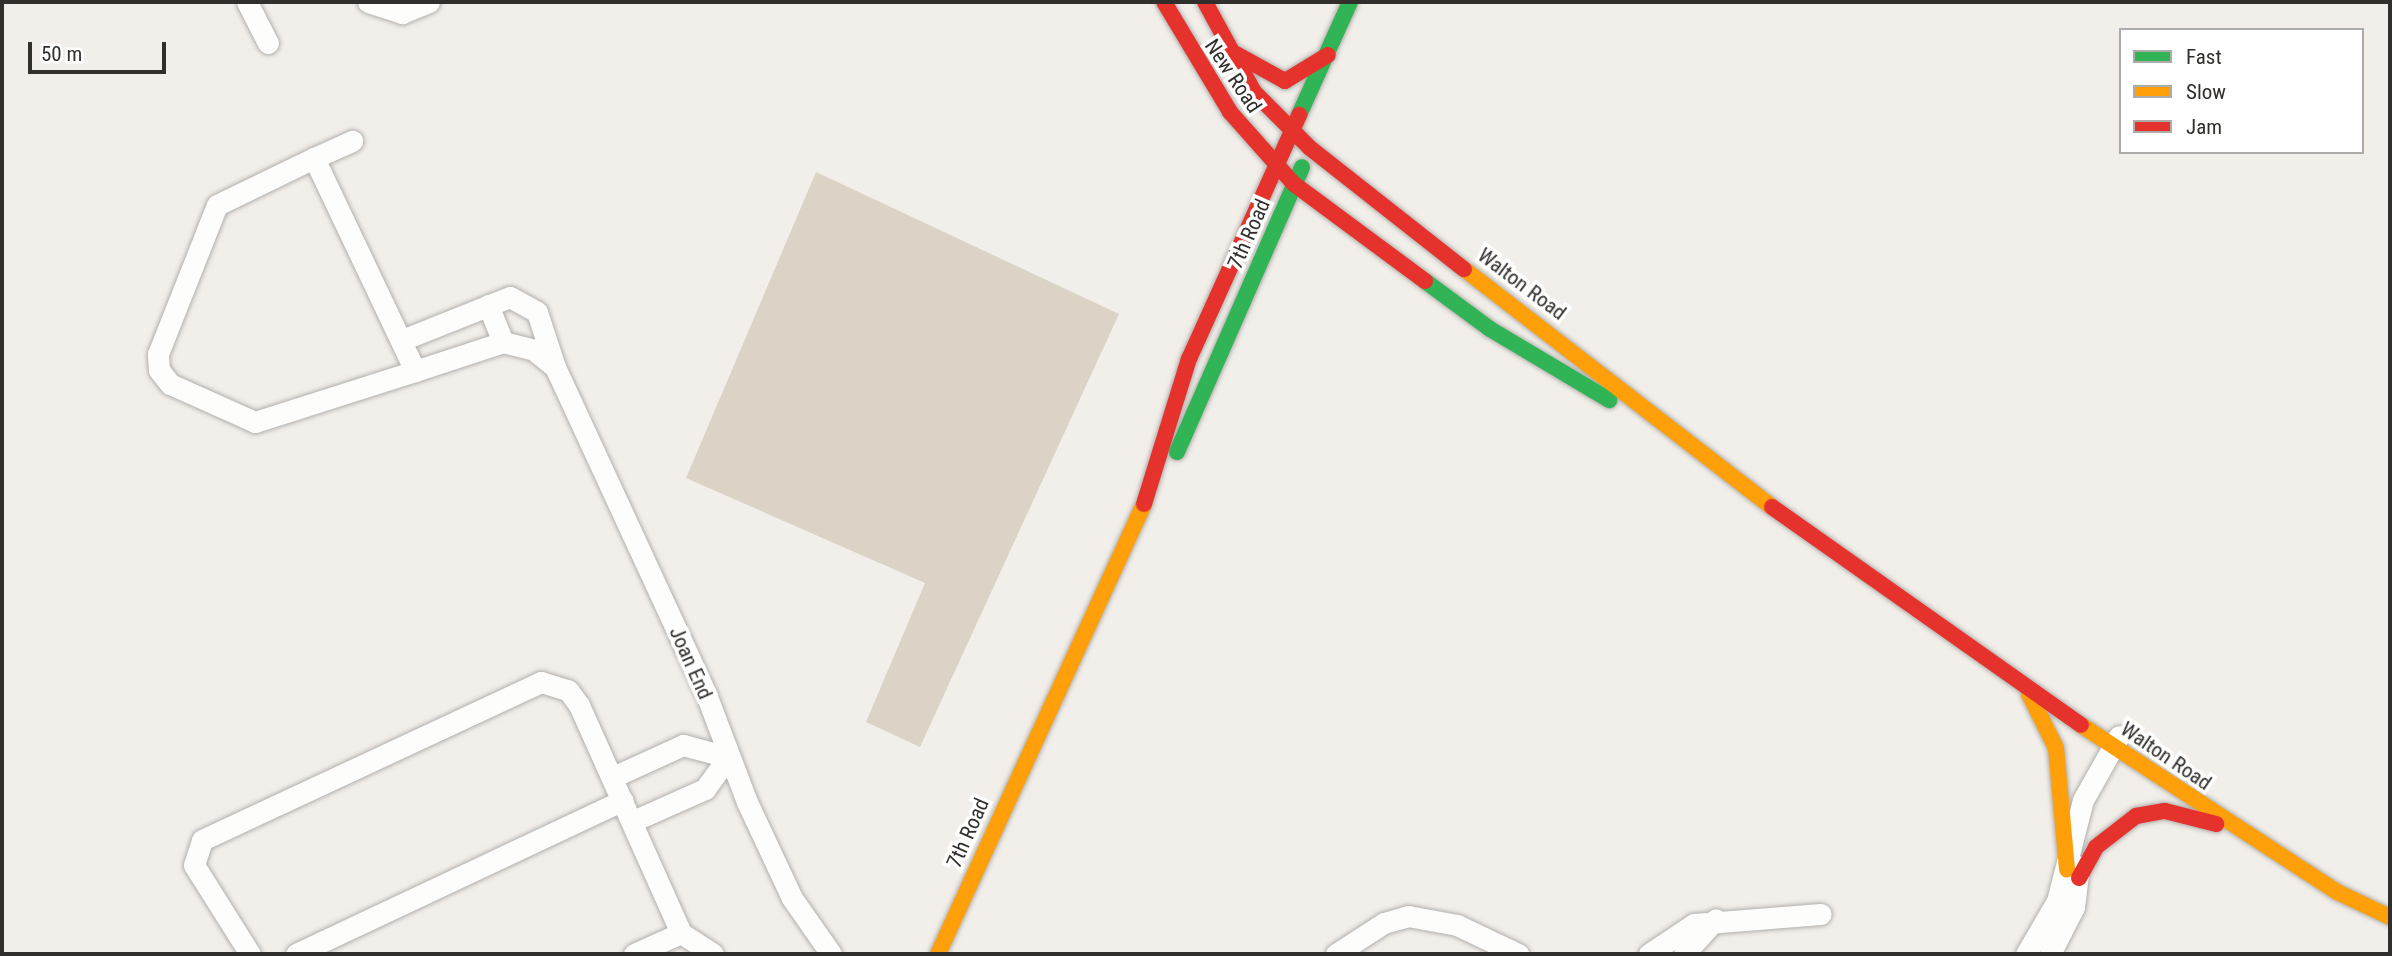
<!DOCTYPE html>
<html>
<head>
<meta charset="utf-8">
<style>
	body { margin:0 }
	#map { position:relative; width:2392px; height:956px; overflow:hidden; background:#f2efea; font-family:"Roboto Condensed",sans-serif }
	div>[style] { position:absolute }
	.building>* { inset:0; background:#dad3c6 }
	.roads { filter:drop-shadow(0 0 2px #b2b0ac) drop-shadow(0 0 2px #b2b0ac) }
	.street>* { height:21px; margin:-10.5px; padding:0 10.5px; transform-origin:10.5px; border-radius:10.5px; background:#fdfdfc }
	.fast>* { height:16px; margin:-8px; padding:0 8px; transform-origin:8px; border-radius:8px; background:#30b455 }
	.slow>* { height:16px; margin:-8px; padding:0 8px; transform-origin:8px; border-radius:8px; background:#ff9f0a }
	.jam>* { height:16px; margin:-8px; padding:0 8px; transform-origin:8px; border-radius:8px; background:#e5322d }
	span { translate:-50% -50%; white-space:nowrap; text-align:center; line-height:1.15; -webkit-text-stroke:7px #fff; paint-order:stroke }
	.street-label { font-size:21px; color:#312f2c }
	.frame { position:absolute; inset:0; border:4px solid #312f2c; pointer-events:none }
	.legend { position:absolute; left:2119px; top:28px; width:245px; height:126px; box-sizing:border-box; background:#fff; border:2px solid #adacab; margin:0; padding:9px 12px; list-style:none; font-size:21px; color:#312f2c }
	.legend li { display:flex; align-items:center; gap:14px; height:35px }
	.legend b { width:35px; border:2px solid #adacab }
	.scale { position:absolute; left:28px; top:42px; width:138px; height:32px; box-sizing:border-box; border:4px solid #312f2c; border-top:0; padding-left:9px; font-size:21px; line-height:24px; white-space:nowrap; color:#312f2c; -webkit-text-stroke:5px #fff; paint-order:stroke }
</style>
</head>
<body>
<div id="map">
	<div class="building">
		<div style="clip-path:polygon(816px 172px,1119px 314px,920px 747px,866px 722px,925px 583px,686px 478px)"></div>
	</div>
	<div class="roads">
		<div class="street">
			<div style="left:247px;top:2px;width:46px;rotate:62.9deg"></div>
			<div style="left:368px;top:2px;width:36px;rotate:18deg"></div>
			<div style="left:402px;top:13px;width:29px;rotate:-22deg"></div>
			<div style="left:314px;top:158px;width:236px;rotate:64.6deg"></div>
			<div style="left:415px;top:371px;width:168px;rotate:162.3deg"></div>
			<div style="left:255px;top:422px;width:93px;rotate:-155.9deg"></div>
			<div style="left:170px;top:384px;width:18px;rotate:-128deg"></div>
			<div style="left:159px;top:370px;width:16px;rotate:-94deg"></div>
			<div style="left:158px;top:354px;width:160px;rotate:-68.4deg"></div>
			<div style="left:217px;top:205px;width:108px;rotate:-25.9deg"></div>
			<div style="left:314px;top:158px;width:42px;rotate:-24.1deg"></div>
			<div style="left:488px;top:305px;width:40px;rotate:68deg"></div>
			<div style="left:402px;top:340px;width:116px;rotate:-21.7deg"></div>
			<div style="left:510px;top:297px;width:31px;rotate:29deg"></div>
			<div style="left:537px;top:312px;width:58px;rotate:71.9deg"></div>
			<div style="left:555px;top:367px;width:360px;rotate:65.2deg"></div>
			<div style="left:706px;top:694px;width:116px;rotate:69.2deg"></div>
			<div style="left:747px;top:802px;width:106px;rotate:64.9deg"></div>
			<div style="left:792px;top:898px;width:68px;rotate:55.1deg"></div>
			<div style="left:415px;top:371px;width:93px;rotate:-18.2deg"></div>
			<div style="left:503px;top:342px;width:32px;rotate:14deg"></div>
			<div style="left:534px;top:350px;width:27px;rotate:39deg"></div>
			<div style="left:613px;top:777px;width:77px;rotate:-24.6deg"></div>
			<div style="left:683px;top:745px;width:47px;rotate:14.9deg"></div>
			<div style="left:633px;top:821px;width:79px;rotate:-24deg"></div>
			<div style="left:705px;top:789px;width:39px;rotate:-54deg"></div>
			<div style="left:250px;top:954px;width:105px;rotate:-122.2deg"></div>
			<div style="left:194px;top:865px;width:26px;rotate:-72deg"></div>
			<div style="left:202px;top:840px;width:374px;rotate:-25deg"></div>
			<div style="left:541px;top:682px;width:28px;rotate:17deg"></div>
			<div style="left:568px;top:690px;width:19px;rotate:54deg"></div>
			<div style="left:579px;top:705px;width:250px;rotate:65.9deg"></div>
			<div style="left:296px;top:954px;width:361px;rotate:-25.2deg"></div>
			<div style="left:634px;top:954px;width:51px;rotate:-24.1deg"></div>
			<div style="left:681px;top:933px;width:38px;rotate:33deg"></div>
			<div style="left:1336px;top:954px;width:57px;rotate:-32.9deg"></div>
			<div style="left:1384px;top:923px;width:25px;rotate:-16deg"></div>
			<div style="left:1408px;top:916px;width:50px;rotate:10.4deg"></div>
			<div style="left:1457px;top:925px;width:68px;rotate:25.4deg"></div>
			<div style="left:1649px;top:954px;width:54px;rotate:-33.7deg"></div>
			<div style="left:1694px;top:924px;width:127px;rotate:-4.5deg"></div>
			<div style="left:1684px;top:954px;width:47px;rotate:-47.6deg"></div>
			<div style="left:2026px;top:954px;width:61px;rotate:-59.7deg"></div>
			<div style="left:2057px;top:901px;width:104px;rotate:-75.6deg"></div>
			<div style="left:2083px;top:800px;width:73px;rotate:-60.6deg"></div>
			<div style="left:2050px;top:954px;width:53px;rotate:-62.9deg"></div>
			<div style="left:2074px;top:907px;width:41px;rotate:-83deg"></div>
		</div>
		<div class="fast">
			<div style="left:1299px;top:115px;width:124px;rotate:-65.7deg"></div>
			<div style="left:1425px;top:281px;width:81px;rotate:36.4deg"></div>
			<div style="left:1490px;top:329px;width:139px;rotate:30.8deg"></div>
			<div style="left:1177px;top:452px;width:311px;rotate:-66.3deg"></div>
		</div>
		<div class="slow">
			<div style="left:1464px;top:269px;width:389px;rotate:37.7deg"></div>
			<div style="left:2029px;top:694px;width:60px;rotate:63.4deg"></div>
			<div style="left:2056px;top:748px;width:122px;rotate:84.8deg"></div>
			<div style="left:2081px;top:725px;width:306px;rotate:33.1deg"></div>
			<div style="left:2337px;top:892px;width:59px;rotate:25.3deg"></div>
			<div style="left:938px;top:954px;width:495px;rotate:-65.4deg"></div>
		</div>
		<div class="jam">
			<div style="left:1164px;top:2px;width:128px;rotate:59deg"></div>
			<div style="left:1230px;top:112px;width:96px;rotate:48.4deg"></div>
			<div style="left:1294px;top:184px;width:163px;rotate:36.5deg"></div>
			<div style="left:1205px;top:2px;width:102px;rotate:61.4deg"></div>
			<div style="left:1254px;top:92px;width:79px;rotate:45deg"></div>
			<div style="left:1310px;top:148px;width:196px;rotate:38.2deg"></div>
			<div style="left:1236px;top:54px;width:56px;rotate:28.9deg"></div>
			<div style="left:1285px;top:81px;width:50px;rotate:-31.2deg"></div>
			<div style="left:1144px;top:504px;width:152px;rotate:-72.8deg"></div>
			<div style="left:1189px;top:359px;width:268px;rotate:-65.7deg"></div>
			<div style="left:1772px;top:507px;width:378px;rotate:35.2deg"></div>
			<div style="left:2079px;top:878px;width:35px;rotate:-61deg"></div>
			<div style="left:2096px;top:847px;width:51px;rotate:-37.8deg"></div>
			<div style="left:2136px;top:816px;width:29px;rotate:-10deg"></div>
			<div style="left:2165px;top:811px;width:53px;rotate:14.3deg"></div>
		</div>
	</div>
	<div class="street-label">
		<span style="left:1233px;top:76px;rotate:56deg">New Road</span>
		<span style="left:1249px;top:234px;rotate:-66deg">7th Road</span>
		<span style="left:1522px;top:284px;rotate:37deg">Walton Road</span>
		<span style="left:691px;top:663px;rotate:66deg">Joan End</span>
		<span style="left:2166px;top:756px;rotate:34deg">Walton Road</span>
		<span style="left:968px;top:833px;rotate:-66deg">7th Road</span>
	</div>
	<div class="frame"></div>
	<ul class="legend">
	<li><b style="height:9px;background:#30b455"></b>Fast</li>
	<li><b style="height:9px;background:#ff9f0a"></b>Slow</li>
	<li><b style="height:9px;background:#e5322d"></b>Jam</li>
	</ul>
	<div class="scale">50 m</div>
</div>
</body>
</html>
